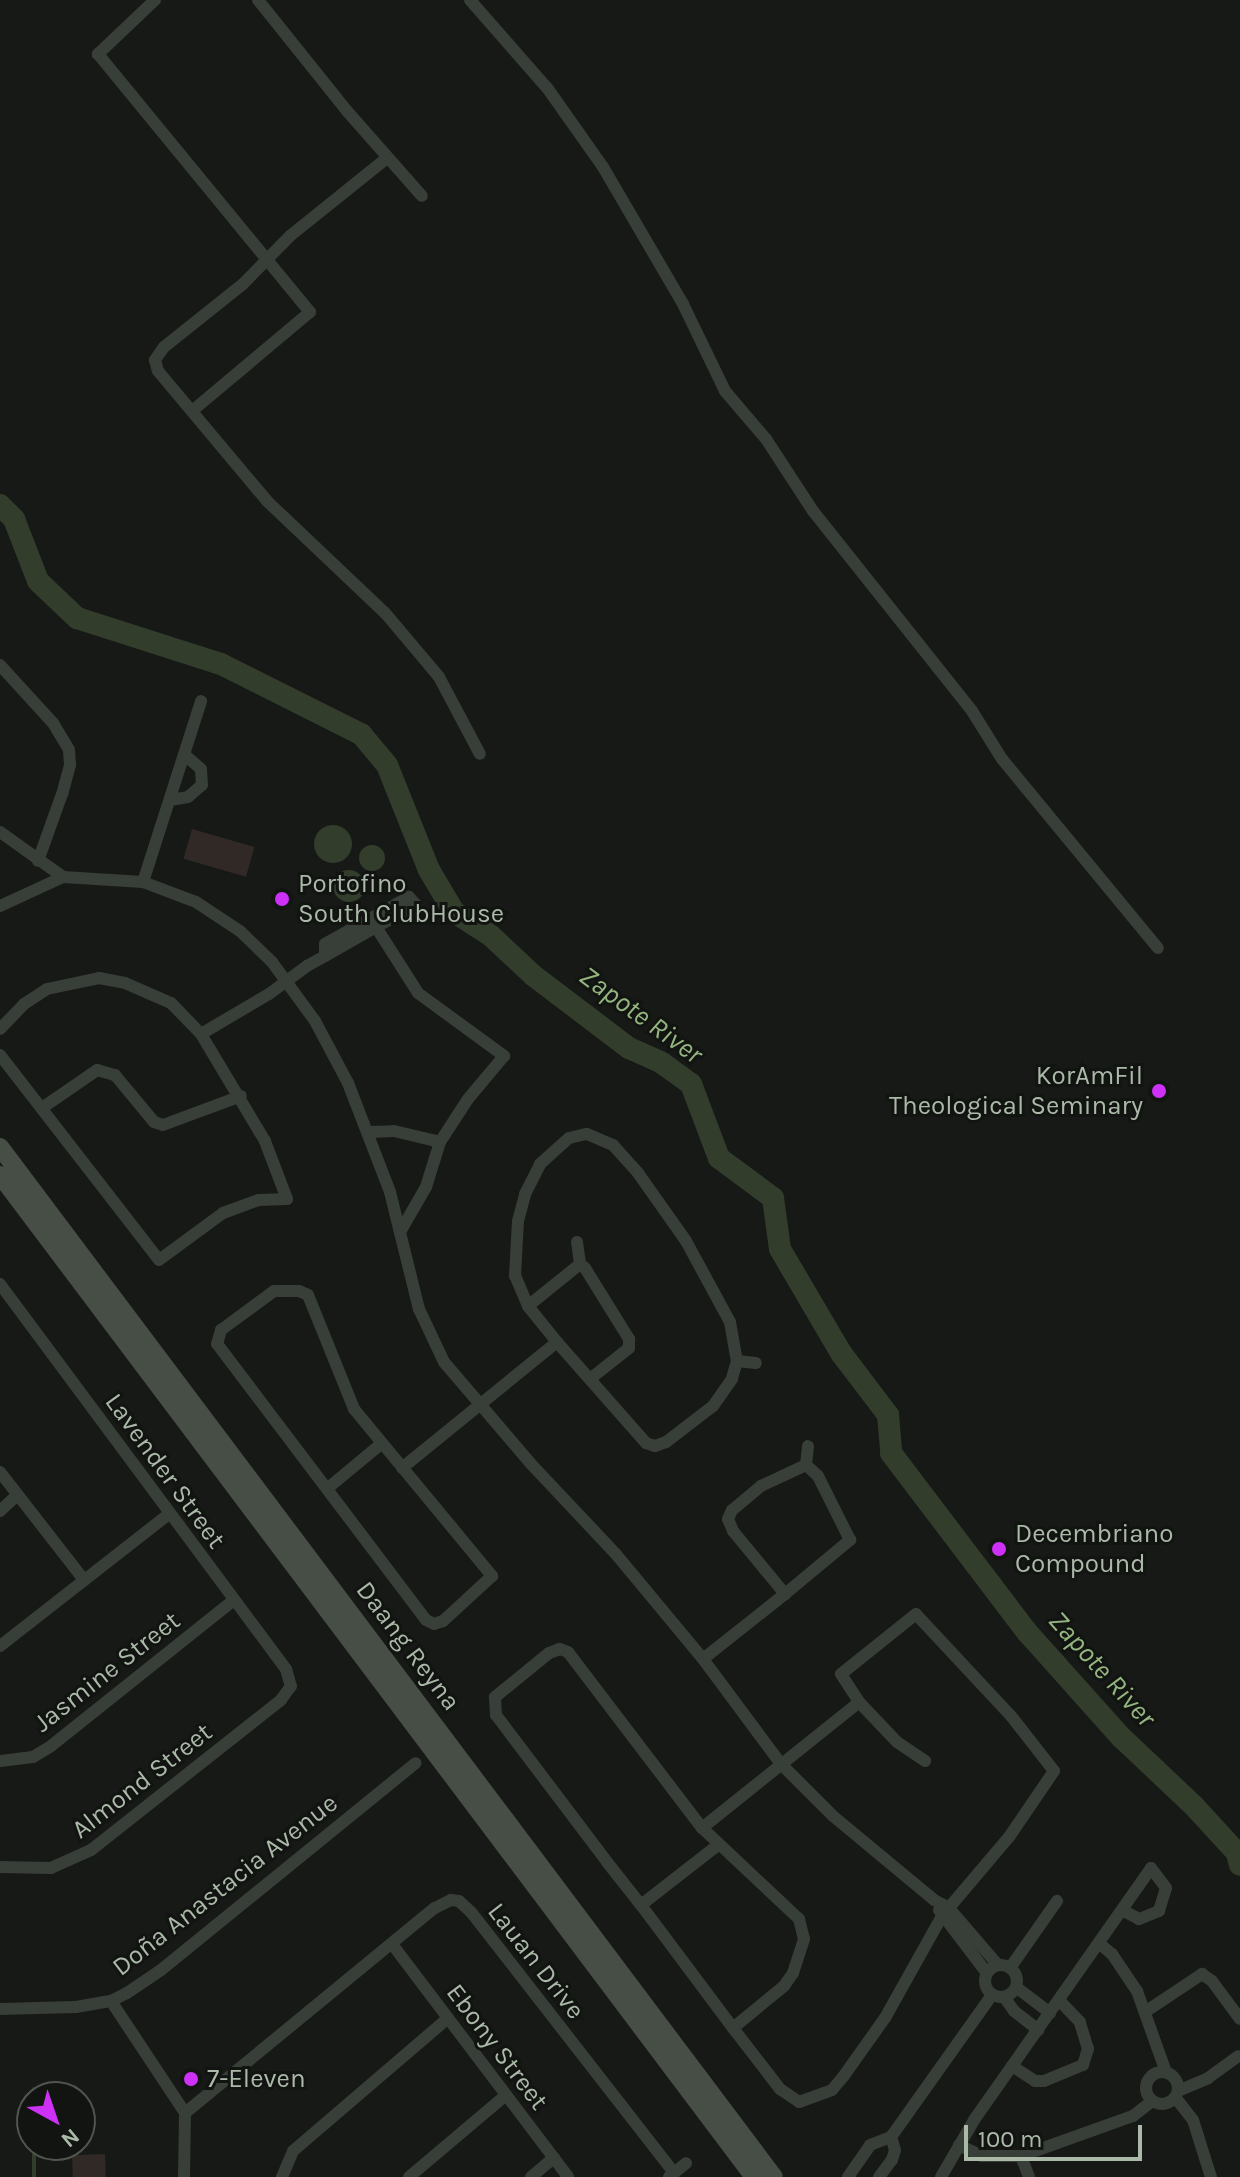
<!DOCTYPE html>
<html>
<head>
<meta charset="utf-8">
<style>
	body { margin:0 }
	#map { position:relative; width:1240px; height:2177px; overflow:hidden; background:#171917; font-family:Karla,sans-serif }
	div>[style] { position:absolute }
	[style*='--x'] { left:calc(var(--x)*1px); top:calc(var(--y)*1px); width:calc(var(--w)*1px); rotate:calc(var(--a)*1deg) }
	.green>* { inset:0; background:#312926; transform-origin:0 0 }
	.water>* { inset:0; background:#333d2c }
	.round { border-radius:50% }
	.stream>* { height:4px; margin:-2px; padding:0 2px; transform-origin:2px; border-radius:2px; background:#333d2c }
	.river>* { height:22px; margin:-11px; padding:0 11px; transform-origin:11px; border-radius:11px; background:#333d2c }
	.street>* { height:12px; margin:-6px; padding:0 6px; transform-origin:6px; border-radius:6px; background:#383e38 }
	.street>.ring { margin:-6px; padding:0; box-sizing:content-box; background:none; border:12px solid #383e38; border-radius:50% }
	.secondary>* { height:18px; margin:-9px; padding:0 9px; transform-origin:9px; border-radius:9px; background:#464e45 }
	.dots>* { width:22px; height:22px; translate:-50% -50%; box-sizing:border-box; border:4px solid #121412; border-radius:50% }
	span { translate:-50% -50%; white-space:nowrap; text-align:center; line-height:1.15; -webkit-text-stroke:6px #121412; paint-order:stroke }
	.poi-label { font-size:26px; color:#abb9a8 }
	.left { translate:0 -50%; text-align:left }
	.right { translate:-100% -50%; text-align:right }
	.street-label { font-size:26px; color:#abb9a8 }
	.water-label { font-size:28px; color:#94b57f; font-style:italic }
	.north { position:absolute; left:16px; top:2081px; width:80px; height:80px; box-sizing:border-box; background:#121412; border:2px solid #4f564e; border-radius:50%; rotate:140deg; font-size:22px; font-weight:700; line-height:32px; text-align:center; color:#abb9a8 }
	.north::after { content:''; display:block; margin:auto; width:28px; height:36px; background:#cd31f6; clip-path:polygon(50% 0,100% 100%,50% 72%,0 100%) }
	.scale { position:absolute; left:964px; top:2125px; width:178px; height:36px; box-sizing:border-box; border:4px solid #abb9a8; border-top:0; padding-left:10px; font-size:24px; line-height:28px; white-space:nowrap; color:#abb9a8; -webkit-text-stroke:6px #121412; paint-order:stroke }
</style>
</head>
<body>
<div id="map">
	<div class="green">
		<i style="left:192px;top:829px;width:65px;height:31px;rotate:16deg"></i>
		<i style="left:105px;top:2154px;width:23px;height:33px;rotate:88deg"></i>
	</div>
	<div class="water">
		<i class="round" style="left:314px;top:825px;width:38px;height:38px"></i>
		<i class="round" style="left:359px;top:845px;width:26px;height:26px"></i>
		<i class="round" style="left:333px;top:870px;width:32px;height:32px"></i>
	</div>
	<div class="stream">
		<i style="--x:34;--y:2097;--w:8;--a:-90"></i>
		<i style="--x:34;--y:2177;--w:32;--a:-90"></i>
	</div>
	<div class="river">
		<i style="--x:0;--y:505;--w:20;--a:45"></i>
		<i style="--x:14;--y:519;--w:66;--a:68.8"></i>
		<i style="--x:38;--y:581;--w:54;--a:43.5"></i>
		<i style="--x:77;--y:618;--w:151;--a:17.7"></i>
		<i style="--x:221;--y:664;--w:157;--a:26.6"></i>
		<i style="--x:361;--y:734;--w:40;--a:50"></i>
		<i style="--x:387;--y:765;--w:113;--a:68.2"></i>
		<i style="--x:429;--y:870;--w:49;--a:59.2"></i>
		<i style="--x:454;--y:912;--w:43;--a:32.6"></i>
		<i style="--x:490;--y:935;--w:60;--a:43"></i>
		<i style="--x:534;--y:976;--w:119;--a:37.2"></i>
		<i style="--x:629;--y:1048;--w:36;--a:24"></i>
		<i style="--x:662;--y:1063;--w:36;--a:36"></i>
		<i style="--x:691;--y:1084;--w:79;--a:69.3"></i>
		<i style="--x:719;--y:1158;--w:67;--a:36.5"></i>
		<i style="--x:773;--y:1198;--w:51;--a:82.2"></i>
		<i style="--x:780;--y:1249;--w:121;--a:59.6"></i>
		<i style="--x:841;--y:1353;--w:78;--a:52.8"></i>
		<i style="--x:888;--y:1415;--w:38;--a:85"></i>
		<i style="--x:891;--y:1453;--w:225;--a:52.8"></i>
		<i style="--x:1027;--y:1632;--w:141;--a:48.2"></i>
		<i style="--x:1121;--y:1737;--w:100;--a:43.4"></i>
		<i style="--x:1194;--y:1806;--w:64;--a:47.5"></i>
		<i style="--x:1237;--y:1853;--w:12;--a:76"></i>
	</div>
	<div class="street">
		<i style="--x:155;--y:0;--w:79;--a:136.5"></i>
		<i style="--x:98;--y:54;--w:334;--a:50.6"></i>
		<i style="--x:310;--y:312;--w:154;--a:140"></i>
		<i style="--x:258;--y:0;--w:142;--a:51.3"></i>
		<i style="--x:347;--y:111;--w:113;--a:48.6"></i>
		<i style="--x:470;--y:0;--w:118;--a:48.8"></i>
		<i style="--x:548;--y:89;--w:95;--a:54.8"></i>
		<i style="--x:603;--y:167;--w:159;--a:59.7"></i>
		<i style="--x:683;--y:304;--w:97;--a:64.2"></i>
		<i style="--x:725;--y:391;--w:63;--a:49.5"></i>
		<i style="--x:766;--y:439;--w:86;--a:56.9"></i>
		<i style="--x:813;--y:511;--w:256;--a:51.5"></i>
		<i style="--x:972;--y:711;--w:57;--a:58"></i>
		<i style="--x:1002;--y:759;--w:245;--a:50.5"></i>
		<i style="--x:387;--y:158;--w:124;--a:141.2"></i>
		<i style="--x:290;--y:236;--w:67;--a:134.4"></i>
		<i style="--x:243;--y:284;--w:101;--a:141.4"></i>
		<i style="--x:164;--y:347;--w:16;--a:125"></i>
		<i style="--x:155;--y:360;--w:11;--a:75"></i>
		<i style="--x:158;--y:371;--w:170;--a:50"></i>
		<i style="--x:267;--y:501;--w:164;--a:43.5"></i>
		<i style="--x:386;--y:614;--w:82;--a:49.9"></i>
		<i style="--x:439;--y:677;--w:87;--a:62"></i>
		<i style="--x:0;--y:665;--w:79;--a:47.6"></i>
		<i style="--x:53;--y:723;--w:31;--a:59"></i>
		<i style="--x:69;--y:750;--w:15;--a:86"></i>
		<i style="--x:70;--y:765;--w:30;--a:105"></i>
		<i style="--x:62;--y:794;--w:71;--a:109.7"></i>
		<i style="--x:170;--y:800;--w:18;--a:-9"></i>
		<i style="--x:188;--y:797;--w:18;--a:-41"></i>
		<i style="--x:202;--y:785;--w:16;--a:-94"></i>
		<i style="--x:201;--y:769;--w:21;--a:-139"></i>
		<i style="--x:0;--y:832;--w:77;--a:35.5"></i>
		<i style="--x:63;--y:877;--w:80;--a:3.6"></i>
		<i style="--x:143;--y:882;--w:57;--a:20.7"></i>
		<i style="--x:196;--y:902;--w:53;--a:33.4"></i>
		<i style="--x:240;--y:931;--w:45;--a:44.1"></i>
		<i style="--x:272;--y:962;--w:73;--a:53.9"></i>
		<i style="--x:315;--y:1021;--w:70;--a:62"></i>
		<i style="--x:348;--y:1083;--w:117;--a:68.9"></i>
		<i style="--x:390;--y:1192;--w:121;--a:76.1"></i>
		<i style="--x:419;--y:1309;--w:59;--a:64.7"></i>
		<i style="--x:444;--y:1362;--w:135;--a:49.5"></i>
		<i style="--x:532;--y:1465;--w:121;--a:46.7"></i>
		<i style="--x:615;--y:1553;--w:138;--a:50.3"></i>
		<i style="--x:703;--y:1659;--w:131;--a:53.4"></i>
		<i style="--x:781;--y:1764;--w:74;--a:45"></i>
		<i style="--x:833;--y:1816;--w:131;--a:39.7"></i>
		<i style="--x:934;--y:1900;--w:16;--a:27"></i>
		<i style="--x:948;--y:1907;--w:75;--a:49.3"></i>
		<i style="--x:143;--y:882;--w:190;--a:-72.2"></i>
		<i style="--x:0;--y:906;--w:69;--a:-24.7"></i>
		<i style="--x:376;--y:927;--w:78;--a:57.5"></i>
		<i style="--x:418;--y:993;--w:107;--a:36.2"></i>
		<i style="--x:504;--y:1056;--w:56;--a:129.9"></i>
		<i style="--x:468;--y:1099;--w:51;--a:123.1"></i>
		<i style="--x:440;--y:1142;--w:47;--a:107.3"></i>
		<i style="--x:426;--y:1187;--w:52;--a:120"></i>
		<i style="--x:0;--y:1029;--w:35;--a:-46"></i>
		<i style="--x:24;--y:1004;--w:27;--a:-33"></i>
		<i style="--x:47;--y:989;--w:53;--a:-11.9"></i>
		<i style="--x:99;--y:978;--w:26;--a:11"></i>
		<i style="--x:125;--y:983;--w:50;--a:23.5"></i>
		<i style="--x:171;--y:1003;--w:43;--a:45.9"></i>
		<i style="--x:0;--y:1055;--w:259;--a:52.2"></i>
		<i style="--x:159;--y:1260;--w:79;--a:-36.3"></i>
		<i style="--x:223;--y:1213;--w:38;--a:-20"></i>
		<i style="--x:259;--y:1200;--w:28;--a:-2"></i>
		<i style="--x:287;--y:1199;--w:62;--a:-110.8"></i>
		<i style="--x:265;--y:1141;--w:125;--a:-120.9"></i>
		<i style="--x:201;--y:1034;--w:79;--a:-30.5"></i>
		<i style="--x:269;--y:994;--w:47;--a:-36.4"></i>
		<i style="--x:307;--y:966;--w:21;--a:-29"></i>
		<i style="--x:325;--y:956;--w:59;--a:-29.6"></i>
		<i style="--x:376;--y:927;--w:46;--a:-28.8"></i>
		<i style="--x:416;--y:905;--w:11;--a:-131"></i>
		<i style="--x:409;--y:897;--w:96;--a:150.8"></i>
		<i style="--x:325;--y:944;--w:12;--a:90"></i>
		<i style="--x:42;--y:1108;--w:67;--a:-34.6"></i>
		<i style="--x:97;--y:1070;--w:19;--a:16"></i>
		<i style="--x:115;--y:1075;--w:61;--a:50.3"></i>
		<i style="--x:154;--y:1122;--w:9;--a:18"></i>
		<i style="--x:163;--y:1125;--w:83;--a:-20.4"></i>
		<i style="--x:369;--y:1132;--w:25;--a:-2"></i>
		<i style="--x:394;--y:1131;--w:47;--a:13.4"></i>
		<i style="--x:577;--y:1242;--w:22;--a:82"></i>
		<i style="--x:0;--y:1284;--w:480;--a:53.4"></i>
		<i style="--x:286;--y:1669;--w:18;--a:74"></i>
		<i style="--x:291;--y:1686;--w:17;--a:126"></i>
		<i style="--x:281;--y:1700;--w:242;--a:141.7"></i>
		<i style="--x:91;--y:1850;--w:44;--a:155.8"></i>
		<i style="--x:51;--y:1868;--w:51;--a:-178.9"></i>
		<i style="--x:274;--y:1291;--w:25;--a:0"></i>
		<i style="--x:299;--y:1291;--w:10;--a:24"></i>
		<i style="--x:308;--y:1295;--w:123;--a:68"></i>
		<i style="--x:354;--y:1409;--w:217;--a:50.4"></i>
		<i style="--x:492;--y:1576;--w:67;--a:137.4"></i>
		<i style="--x:443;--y:1621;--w:9;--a:162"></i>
		<i style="--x:434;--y:1624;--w:9;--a:-153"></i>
		<i style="--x:426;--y:1620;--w:346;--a:-127.1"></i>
		<i style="--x:217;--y:1344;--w:15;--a:-74"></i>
		<i style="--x:221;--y:1330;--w:66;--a:-36.3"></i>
		<i style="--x:528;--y:1306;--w:67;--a:-38.9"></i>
		<i style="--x:580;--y:1264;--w:6;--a:39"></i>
		<i style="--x:585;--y:1268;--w:84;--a:58.2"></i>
		<i style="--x:629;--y:1339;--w:9;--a:90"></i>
		<i style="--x:629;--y:1348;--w:50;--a:141.5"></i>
		<i style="--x:737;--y:1361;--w:19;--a:6"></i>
		<i style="--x:806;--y:1465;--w:19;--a:-84"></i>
		<i style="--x:402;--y:1468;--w:200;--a:-39.1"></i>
		<i style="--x:557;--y:1342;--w:46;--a:-128.9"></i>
		<i style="--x:528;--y:1306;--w:33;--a:-113"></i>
		<i style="--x:515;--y:1276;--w:55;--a:-86.9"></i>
		<i style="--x:518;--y:1221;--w:28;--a:-75"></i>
		<i style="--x:525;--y:1194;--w:34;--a:-63"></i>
		<i style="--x:540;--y:1164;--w:39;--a:-42"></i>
		<i style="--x:569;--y:1138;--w:18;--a:-13"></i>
		<i style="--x:587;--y:1134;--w:28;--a:23"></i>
		<i style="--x:613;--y:1145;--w:38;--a:48"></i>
		<i style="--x:638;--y:1173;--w:83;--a:54.8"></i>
		<i style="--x:686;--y:1241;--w:92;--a:61.5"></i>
		<i style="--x:730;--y:1322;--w:40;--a:80"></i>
		<i style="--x:737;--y:1361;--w:19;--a:106"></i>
		<i style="--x:732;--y:1379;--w:33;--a:125"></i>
		<i style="--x:713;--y:1406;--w:59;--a:142.5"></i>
		<i style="--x:666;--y:1442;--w:12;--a:160"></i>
		<i style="--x:655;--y:1446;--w:9;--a:-162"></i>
		<i style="--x:646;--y:1443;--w:135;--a:-131.4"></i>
		<i style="--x:0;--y:1472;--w:137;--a:52.1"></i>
		<i style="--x:328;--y:1488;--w:69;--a:-39.7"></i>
		<i style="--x:0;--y:1511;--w:23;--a:-43"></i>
		<i style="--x:0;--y:1646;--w:214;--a:-38"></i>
		<i style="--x:703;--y:1659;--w:105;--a:-38.4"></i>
		<i style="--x:785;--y:1594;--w:85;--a:-39.7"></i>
		<i style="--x:850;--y:1540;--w:72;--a:-116.6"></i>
		<i style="--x:818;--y:1476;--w:16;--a:-137"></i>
		<i style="--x:806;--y:1465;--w:50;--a:155"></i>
		<i style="--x:761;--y:1486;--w:38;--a:140"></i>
		<i style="--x:732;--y:1510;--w:10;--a:114"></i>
		<i style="--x:728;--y:1519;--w:13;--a:67"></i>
		<i style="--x:733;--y:1531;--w:82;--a:50.5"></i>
		<i style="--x:0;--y:1761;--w:33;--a:-7"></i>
		<i style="--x:33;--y:1757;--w:21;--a:-31"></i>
		<i style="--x:51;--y:1746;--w:234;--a:-38.6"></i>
		<i style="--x:702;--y:1828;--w:201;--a:-38.7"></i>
		<i style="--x:641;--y:1905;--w:98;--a:-37.9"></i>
		<i style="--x:939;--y:1910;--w:78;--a:52.8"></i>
		<i style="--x:392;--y:1944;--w:292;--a:52.9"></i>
		<i style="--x:1100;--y:1944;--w:16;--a:40"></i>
		<i style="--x:1112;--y:1954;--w:45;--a:56"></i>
		<i style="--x:1137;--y:1991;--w:86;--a:70.3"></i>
		<i class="ring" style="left:985px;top:1965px;width:20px;height:20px"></i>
		<i style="--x:1010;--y:1968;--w:82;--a:-55"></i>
		<i style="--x:1016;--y:1987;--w:43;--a:37.4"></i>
		<i style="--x:1004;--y:1997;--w:17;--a:54"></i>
		<i style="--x:1014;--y:2011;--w:31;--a:38"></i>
		<i style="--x:111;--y:2001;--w:134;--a:56.5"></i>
		<i style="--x:185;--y:2113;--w:64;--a:90.9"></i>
		<i style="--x:0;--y:2009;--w:76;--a:-1.5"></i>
		<i style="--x:76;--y:2007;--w:36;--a:-10"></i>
		<i style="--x:111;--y:2001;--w:18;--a:-27"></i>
		<i style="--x:127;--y:1993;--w:41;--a:-34.1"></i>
		<i style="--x:161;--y:1970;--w:328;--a:-39.1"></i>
		<i style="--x:1145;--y:2012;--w:69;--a:-33.7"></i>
		<i style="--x:1202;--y:1974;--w:12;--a:35"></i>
		<i style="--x:1212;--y:1981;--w:47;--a:53.6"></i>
		<i style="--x:733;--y:2028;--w:66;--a:-39.5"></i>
		<i style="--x:784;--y:1986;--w:16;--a:-55"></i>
		<i style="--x:793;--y:1973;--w:36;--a:-72"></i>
		<i style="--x:804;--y:1939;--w:21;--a:-104"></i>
		<i style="--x:799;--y:1919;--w:133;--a:-136.8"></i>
		<i style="--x:702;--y:1828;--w:221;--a:-127.3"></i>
		<i style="--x:568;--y:1652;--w:9;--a:-159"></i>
		<i style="--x:560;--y:1649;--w:12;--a:160"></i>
		<i style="--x:549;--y:1653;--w:70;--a:140.8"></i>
		<i style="--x:495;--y:1697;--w:18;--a:87"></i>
		<i style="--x:496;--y:1715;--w:184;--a:52.9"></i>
		<i style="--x:607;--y:1862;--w:55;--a:51.7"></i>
		<i style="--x:641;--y:1905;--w:154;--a:53.2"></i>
		<i style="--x:733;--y:2028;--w:77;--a:52.4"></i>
		<i style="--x:780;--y:2089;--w:23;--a:34"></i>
		<i style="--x:799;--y:2102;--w:35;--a:-20"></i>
		<i style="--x:832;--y:2090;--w:17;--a:-50"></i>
		<i style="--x:843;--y:2077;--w:72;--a:-54.6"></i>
		<i style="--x:885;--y:2018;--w:117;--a:-60.8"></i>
		<i style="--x:942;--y:1916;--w:104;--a:-49.7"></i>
		<i style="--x:1009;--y:1837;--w:80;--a:-55.7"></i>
		<i style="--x:1054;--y:1771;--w:70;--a:-128"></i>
		<i style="--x:1011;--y:1716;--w:139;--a:-133"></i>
		<i style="--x:916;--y:1614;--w:96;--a:141.3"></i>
		<i style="--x:841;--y:1674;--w:33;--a:57"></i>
		<i style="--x:859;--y:1702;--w:55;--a:46.5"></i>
		<i style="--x:897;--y:1742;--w:34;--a:34"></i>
		<i style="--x:1012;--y:2066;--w:27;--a:33"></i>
		<i style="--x:1035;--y:2081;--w:9;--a:0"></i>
		<i style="--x:1044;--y:2081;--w:42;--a:-22.3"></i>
		<i style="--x:1083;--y:2065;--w:17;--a:-73"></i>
		<i style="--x:1088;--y:2049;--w:28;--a:-107"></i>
		<i style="--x:1080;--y:2022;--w:30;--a:-134"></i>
		<i class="ring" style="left:1146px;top:2072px;width:20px;height:20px"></i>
		<i style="--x:1178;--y:2091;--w:33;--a:-23"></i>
		<i style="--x:1208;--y:2078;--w:37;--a:-36"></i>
		<i style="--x:1175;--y:2097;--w:29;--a:52"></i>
		<i style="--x:1193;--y:2120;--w:60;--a:72.5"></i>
		<i style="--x:185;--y:2113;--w:323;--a:-39.4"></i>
		<i style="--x:435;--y:1908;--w:18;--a:-27"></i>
		<i style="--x:451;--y:1900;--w:8;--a:7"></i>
		<i style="--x:459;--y:1901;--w:16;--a:43"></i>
		<i style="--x:471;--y:1912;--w:331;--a:52.1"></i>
		<i style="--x:959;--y:2145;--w:25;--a:26"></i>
		<i style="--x:982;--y:2156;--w:39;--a:0"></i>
		<i style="--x:1021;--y:2156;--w:119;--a:-19.7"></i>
		<i style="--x:1133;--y:2116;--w:24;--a:-38"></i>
		<i style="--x:1021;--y:2156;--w:22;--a:69"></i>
		<i style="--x:282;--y:2177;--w:28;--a:-67"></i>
		<i style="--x:293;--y:2151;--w:204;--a:-40.6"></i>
		<i style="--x:409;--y:2177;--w:127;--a:-40.2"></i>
		<i style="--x:531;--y:2177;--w:30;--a:-40"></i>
		<i style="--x:669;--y:2177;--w:22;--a:-39"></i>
		<i style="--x:848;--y:2177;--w:39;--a:-55"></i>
		<i style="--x:870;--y:2145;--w:22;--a:-21"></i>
		<i style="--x:891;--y:2137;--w:174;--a:-54.6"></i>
		<i style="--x:879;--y:2177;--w:21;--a:-53"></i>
		<i style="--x:892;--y:2160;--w:10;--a:-73"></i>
		<i style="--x:895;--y:2150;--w:14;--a:-107"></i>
		<i style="--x:941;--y:2177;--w:66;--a:-59.9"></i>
		<i style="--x:974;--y:2120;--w:308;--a:-54.9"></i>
		<i style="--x:1151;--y:1868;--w:25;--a:53"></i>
		<i style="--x:1166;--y:1888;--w:24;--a:107"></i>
		<i style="--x:1159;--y:1911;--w:22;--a:158"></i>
		<i style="--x:1139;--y:1919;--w:19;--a:-152"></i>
	</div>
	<div class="secondary">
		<i style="--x:0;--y:1147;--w:1288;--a:53.08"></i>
		<i style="--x:0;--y:1175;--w:1254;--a:53.04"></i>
	</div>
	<div class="dots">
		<i style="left:282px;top:899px;background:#cd31f6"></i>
		<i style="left:1159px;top:1091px;background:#cd31f6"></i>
		<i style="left:999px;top:1549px;background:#cd31f6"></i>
		<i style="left:191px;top:2079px;background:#cd31f6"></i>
	</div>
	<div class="poi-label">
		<span class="left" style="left:298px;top:899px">Portofino<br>South ClubHouse</span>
		<span class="right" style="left:1143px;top:1091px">KorAmFil<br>Theological Seminary</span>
		<span class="left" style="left:1015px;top:1549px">Decembriano<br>Compound</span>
		<span class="left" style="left:207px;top:2079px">7-Eleven</span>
	</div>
	<div class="street-label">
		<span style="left:165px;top:1471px;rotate:54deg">Lavender Street</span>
		<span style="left:408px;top:1646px;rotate:53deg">Daang Reyna</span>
		<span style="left:107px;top:1672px;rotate:-38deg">Jasmine Street</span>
		<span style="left:142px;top:1781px;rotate:-38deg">Almond Street</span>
		<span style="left:225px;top:1885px;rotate:-38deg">Doña Anastacia Avenue</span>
		<span style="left:536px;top:1961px;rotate:52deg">Lauan Drive</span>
		<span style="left:497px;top:2047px;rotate:53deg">Ebony Street</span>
	</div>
	<div class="water-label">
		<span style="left:641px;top:1015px;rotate:36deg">Zapote River</span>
		<span style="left:1102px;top:1669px;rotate:48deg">Zapote River</span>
	</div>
	<div class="north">N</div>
	<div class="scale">100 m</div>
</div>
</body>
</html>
